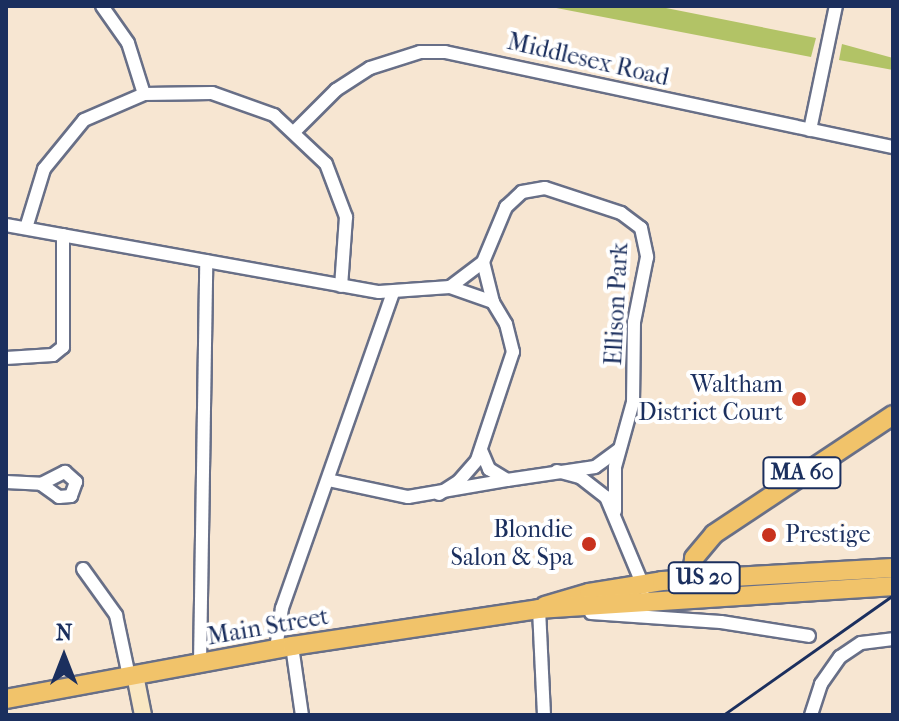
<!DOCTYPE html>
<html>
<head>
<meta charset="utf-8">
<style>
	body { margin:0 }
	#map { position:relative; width:899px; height:721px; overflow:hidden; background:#f7e6d2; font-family:"IM FELL French Canon",serif }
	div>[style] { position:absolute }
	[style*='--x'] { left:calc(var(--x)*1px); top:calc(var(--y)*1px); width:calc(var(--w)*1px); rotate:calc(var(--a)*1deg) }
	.green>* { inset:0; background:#b2c366 }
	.roads { filter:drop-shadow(2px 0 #686f87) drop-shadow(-2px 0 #686f87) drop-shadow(0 2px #686f87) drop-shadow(0 -2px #686f87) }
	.minor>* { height:12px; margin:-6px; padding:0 6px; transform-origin:6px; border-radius:6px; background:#fff }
	.secondary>* { height:16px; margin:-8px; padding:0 8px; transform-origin:8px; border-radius:8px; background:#f9e7c3 }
	.primary>* { height:18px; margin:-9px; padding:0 9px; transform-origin:9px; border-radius:9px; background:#f1c36a }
	.rail>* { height:3px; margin:-1.5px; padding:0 1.5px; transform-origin:1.5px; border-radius:1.5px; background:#1b2f5e }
	.dots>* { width:22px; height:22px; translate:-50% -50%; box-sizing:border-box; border:4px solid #fff; border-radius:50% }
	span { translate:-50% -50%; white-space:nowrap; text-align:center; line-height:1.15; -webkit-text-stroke:8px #fff; paint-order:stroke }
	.shield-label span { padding:2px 6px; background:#fff; border:2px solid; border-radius:6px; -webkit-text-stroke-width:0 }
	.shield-label { font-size:22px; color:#1b2f5e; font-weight:700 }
	.street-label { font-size:24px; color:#1b2f5e }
	.poi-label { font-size:24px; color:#1b2f5e }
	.right { translate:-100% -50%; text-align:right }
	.left { translate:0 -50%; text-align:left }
	.frame { position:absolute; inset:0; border:8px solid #1b2f5e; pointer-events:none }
	.north { position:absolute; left:24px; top:617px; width:80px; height:80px; -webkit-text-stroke:6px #fff; paint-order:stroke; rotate:0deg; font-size:22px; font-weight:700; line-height:32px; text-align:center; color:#1b2f5e }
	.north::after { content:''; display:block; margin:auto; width:28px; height:36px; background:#1b2f5e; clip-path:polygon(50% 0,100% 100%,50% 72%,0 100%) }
</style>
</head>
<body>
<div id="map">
	<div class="green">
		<i style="clip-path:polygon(546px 6px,656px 6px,816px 38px,811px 57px)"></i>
		<i style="clip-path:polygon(842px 44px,893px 58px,893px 70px,839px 60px)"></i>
	</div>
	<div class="roads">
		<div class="minor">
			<i style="--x:102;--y:6;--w:45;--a:54.9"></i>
			<i style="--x:128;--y:43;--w:53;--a:72.6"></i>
			<i style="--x:296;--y:130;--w:57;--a:-45"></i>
			<i style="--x:336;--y:90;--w:40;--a:-32.9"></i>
			<i style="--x:370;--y:68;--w:52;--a:-17.7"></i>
			<i style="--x:420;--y:52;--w:25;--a:0"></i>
			<i style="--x:445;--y:52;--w:458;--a:12"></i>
			<i style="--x:810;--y:130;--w:127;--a:-78.2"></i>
			<i style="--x:6;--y:225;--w:379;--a:10.2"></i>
			<i style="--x:379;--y:292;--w:71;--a:-4"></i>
			<i style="--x:450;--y:287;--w:41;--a:-37.1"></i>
			<i style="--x:26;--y:228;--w:62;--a:-73"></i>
			<i style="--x:44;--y:169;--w:63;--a:-50.8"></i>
			<i style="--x:84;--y:120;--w:65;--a:-23.4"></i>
			<i style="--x:144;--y:94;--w:68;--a:-0.8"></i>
			<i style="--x:212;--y:93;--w:66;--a:19.5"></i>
			<i style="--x:274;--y:115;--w:71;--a:43.3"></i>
			<i style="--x:326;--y:164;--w:57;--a:69.3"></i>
			<i style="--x:346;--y:217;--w:69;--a:94.1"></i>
			<i style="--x:493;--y:302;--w:41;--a:-104"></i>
			<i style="--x:483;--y:262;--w:60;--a:-67.3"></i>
			<i style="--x:506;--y:207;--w:22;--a:-43"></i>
			<i style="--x:522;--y:192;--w:23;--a:-10"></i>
			<i style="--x:545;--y:188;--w:80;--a:18.2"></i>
			<i style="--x:621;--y:213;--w:25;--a:37"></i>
			<i style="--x:641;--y:228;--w:30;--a:78"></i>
			<i style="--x:647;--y:257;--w:66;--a:101.3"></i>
			<i style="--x:634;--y:322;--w:80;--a:90.7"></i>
			<i style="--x:633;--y:402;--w:67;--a:105.5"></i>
			<i style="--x:615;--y:467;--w:44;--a:90"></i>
			<i style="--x:6;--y:358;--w:47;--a:-3.7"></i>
			<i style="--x:53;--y:355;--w:13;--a:-39"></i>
			<i style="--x:63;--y:347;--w:112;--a:-90"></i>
			<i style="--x:481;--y:450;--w:21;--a:67"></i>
			<i style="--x:489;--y:469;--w:21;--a:31"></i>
			<i style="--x:507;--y:480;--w:89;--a:-8.4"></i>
			<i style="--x:595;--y:467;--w:29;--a:-36"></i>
			<i style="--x:557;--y:471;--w:24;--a:15"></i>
			<i style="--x:580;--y:477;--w:33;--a:38"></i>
			<i style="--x:606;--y:497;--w:99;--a:67.3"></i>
			<i style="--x:65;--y:472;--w:15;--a:42"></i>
			<i style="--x:76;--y:482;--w:15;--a:110"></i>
			<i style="--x:71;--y:496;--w:12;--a:175"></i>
			<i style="--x:59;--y:497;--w:22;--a:-144"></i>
			<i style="--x:41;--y:484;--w:27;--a:-27"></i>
			<i style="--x:328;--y:480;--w:82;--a:12"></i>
			<i style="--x:408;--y:497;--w:100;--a:-9.7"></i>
			<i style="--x:6;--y:482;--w:35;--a:3"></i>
			<i style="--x:439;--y:494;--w:24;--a:-33"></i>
			<i style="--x:459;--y:481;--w:28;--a:-49"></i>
			<i style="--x:477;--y:460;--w:114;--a:-71.6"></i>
			<i style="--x:513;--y:352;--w:29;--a:-104"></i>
			<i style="--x:506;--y:324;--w:26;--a:-121"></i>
			<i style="--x:493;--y:302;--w:46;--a:-160.8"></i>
			<i style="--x:83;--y:569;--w:57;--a:54.3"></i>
			<i style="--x:116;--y:615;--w:62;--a:78"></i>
			<i style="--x:539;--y:609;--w:106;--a:87.3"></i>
			<i style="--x:591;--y:613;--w:130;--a:4"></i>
			<i style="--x:721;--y:622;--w:89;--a:9"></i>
			<i style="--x:292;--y:646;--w:70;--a:81.8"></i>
			<i style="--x:276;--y:649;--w:41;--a:-81.7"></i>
			<i style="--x:282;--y:608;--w:335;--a:-70.6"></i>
			<i style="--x:200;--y:663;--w:402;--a:-89.1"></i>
			<i style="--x:811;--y:715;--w:33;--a:-72"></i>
			<i style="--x:821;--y:684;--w:33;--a:-55"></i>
			<i style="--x:840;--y:657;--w:25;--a:-34"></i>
			<i style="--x:861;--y:643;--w:32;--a:-7"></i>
		</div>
		<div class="secondary">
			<i style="--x:135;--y:675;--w:41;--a:78.7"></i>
		</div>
		<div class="primary">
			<i style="--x:690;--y:588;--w:30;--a:-82"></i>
			<i style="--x:694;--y:558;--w:31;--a:-50"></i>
			<i style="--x:714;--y:534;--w:215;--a:-33.6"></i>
			<i style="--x:545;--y:606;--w:46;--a:-16.5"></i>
			<i style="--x:589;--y:593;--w:74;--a:-9.3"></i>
			<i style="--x:662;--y:581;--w:231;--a:-3.2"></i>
			<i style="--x:6;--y:699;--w:291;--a:-10.5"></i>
			<i style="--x:292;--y:646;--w:250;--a:-8.5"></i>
			<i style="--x:539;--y:609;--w:355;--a:-3.7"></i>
		</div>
	</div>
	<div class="rail">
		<i style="--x:723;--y:715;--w:208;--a:-35.2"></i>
	</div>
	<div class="dots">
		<i style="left:799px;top:399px;background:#c8321e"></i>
		<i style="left:769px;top:535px;background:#c8321e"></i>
		<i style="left:589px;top:544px;background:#c8321e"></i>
	</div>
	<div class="shield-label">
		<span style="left:802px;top:473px">MA 60</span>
		<span style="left:704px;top:578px">US 20</span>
	</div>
	<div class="street-label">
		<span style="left:588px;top:60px;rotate:13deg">Middlesex Road</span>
		<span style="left:617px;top:304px;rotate:-87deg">Ellison Park</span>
		<span style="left:268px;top:627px;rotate:-10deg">Main Street</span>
	</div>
	<div class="poi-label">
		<span class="right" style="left:783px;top:399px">Waltham<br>District Court</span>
		<span class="right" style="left:573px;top:544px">Blondie<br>Salon &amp; Spa</span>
		<span class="left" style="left:785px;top:535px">Prestige</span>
	</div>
	<div class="frame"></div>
	<div class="north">N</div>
</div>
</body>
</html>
